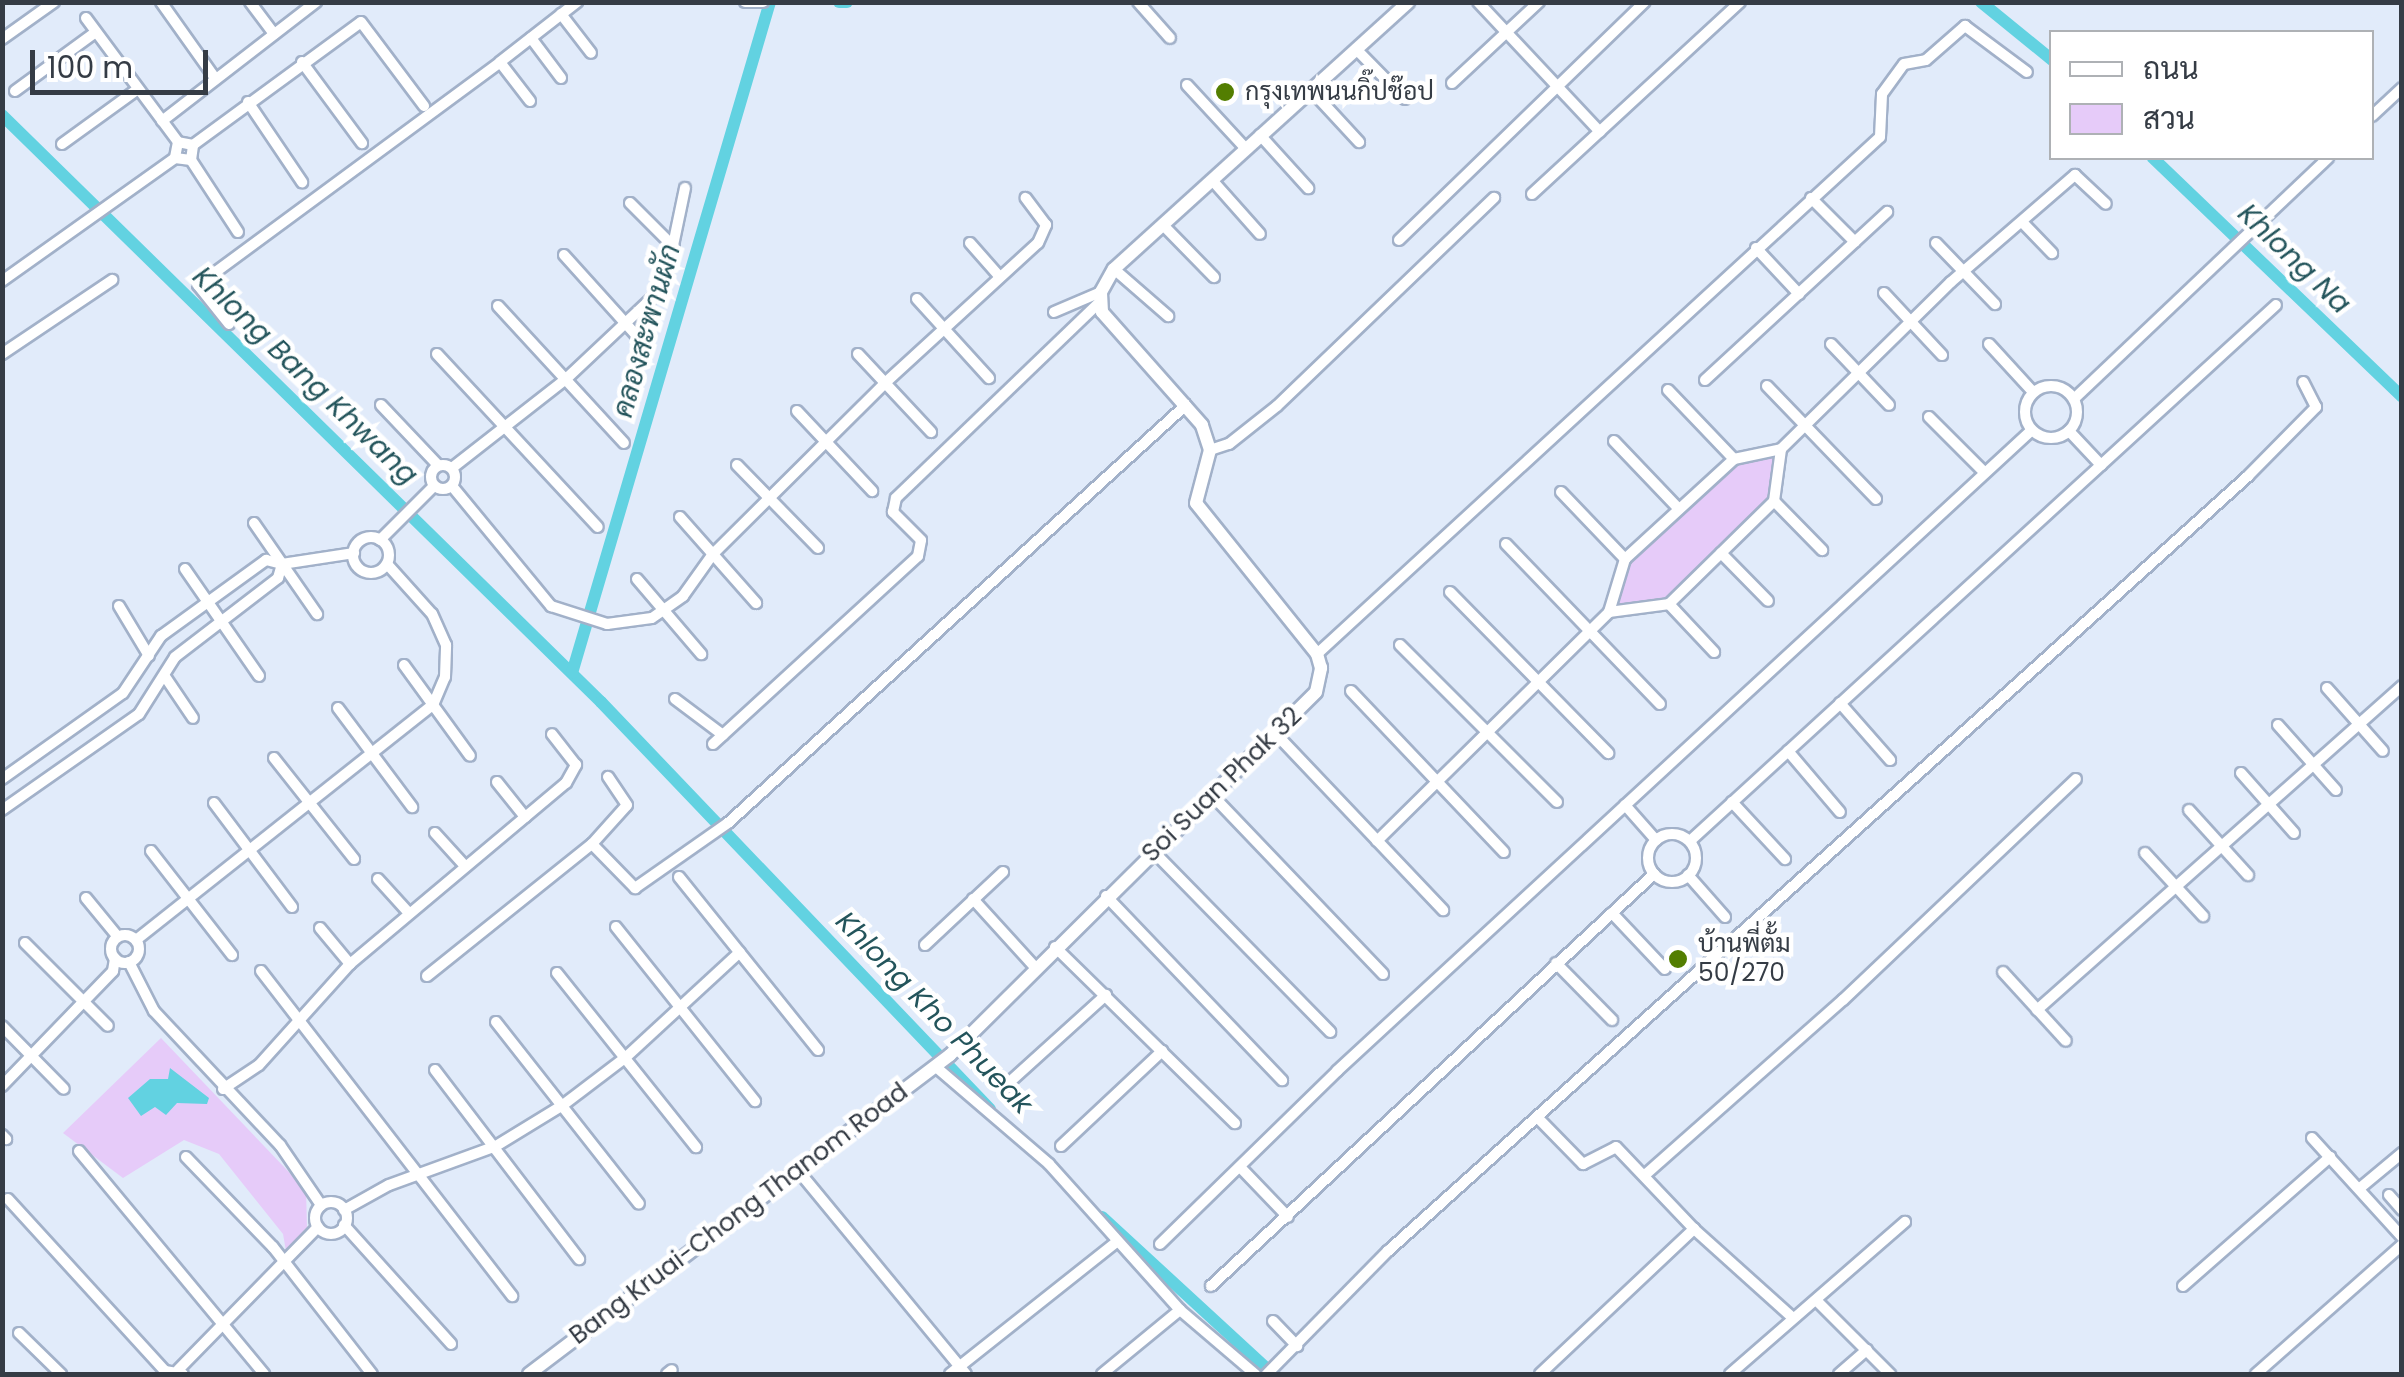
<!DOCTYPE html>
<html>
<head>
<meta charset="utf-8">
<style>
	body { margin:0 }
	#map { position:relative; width:2404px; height:1377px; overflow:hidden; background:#e1ebfa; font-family:Poppins,Sarabun,sans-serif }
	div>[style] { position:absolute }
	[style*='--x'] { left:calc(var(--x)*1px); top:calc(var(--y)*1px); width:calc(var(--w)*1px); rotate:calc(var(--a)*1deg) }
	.green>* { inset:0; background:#e6cbf9 }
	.water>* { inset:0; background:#62d2e1 }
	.canal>* { height:12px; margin:-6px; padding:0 6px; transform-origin:6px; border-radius:6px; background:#62d2e1 }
	.roads { filter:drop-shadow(2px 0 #a2b1c9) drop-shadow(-2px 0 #a2b1c9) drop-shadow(0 2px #a2b1c9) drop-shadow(0 -2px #a2b1c9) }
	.minor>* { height:10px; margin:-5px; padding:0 5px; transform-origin:5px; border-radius:5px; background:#fff }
	.minor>.ring { margin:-5px; padding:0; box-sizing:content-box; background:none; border:10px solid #fff; border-radius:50% }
	.tertiary>* { height:12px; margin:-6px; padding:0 6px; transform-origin:6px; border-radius:6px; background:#fff }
	.dots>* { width:28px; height:28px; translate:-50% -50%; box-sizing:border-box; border:5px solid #fff; border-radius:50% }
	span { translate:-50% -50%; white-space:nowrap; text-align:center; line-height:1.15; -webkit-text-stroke:9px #fff; paint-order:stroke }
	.poi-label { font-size:25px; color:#353c45 }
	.left { translate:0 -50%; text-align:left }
	.street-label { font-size:25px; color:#353c45 }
	.water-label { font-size:28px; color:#23545b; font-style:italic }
	.frame { position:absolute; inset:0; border:5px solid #353c45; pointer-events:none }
	.legend { position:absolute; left:2049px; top:30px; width:325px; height:130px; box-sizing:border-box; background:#fff; border:2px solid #aeb1b5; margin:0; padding:12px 18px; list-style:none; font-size:30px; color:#353c45 }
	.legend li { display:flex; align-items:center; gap:20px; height:50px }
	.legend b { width:50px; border:2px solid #aeb1b5 }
	.scale { position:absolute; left:30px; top:50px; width:178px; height:45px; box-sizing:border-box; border:5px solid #353c45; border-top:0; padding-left:12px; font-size:30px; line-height:35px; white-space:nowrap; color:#353c45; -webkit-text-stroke:8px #fff; paint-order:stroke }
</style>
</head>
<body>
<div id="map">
	<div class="green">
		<i style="clip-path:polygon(1781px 449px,1774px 501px,1669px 604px,1609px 612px,1625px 559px,1734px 459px)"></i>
		<i style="clip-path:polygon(161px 1038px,306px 1190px,307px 1227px,286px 1251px,283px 1234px,219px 1154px,184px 1140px,123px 1178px,63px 1133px)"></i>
	</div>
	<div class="water">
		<i style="clip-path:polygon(170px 1068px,209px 1098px,207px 1104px,177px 1103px,166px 1115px,155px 1107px,141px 1116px,128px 1098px,150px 1079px,168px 1079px)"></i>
	</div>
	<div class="canal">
		<i style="--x:839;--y:2;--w:8;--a:0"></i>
		<i style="--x:1981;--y:2;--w:92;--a:39.2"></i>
		<i style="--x:2;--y:115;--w:839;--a:44.42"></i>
		<i style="--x:601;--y:702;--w:563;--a:46.3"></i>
		<i style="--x:2153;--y:158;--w:345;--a:43.8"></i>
		<i style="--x:572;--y:673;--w:700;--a:-73.56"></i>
		<i style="--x:1102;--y:1217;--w:232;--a:42.6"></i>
	</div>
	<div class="roads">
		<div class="minor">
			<i style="--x:161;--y:2;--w:93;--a:54.6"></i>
			<i style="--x:250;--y:2;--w:40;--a:53"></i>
			<i style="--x:745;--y:2;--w:18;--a:0"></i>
			<i style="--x:1138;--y:2;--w:48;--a:48.4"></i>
			<i style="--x:1478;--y:2;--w:178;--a:46.8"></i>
			<i style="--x:561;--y:14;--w:49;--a:52.4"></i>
			<i style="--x:86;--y:18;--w:154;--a:53.4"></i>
			<i style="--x:178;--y:142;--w:16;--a:101"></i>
			<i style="--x:175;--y:158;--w:16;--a:7"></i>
			<i style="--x:191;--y:160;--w:15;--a:-82"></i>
			<i style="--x:193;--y:145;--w:15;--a:-169"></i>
			<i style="--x:531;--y:38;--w:50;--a:53.1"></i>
			<i style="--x:2;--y:39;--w:64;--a:-35.4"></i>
			<i style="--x:1356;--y:49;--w:70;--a:45.6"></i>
			<i style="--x:302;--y:62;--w:101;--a:53.5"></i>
			<i style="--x:1452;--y:83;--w:119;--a:-43"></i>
			<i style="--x:1187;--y:85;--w:87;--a:47.3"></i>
			<i style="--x:1311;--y:90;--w:71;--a:47.3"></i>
			<i style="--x:15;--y:91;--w:100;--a:-36.1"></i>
			<i style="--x:530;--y:101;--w:49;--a:-127.6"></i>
			<i style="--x:500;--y:62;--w:98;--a:-37.9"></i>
			<i style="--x:248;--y:102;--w:97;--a:56"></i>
			<i style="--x:2372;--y:116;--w:41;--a:-43"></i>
			<i style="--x:162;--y:121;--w:195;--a:-37.7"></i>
			<i style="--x:1260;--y:135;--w:72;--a:47.8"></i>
			<i style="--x:62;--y:144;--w:94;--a:-35.9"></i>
			<i style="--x:193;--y:145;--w:208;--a:-36.2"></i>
			<i style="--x:361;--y:22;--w:105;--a:53.1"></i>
			<i style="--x:191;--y:160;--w:86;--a:56.9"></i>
			<i style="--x:1212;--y:180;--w:72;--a:48.4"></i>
			<i style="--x:1532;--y:194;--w:283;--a:-42.7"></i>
			<i style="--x:1811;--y:198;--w:62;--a:45"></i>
			<i style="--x:630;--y:203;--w:62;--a:45"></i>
			<i style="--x:2023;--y:223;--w:42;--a:46"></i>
			<i style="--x:1163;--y:225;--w:73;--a:45.6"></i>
			<i style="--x:1399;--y:240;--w:342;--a:-44.1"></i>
			<i style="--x:970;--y:243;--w:44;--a:48.7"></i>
			<i style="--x:1936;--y:243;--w:85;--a:46"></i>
			<i style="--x:1756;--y:248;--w:63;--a:46.9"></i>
			<i style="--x:564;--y:255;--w:121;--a:48"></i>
			<i style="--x:1114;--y:269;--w:72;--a:41"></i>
			<i style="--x:2;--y:281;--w:212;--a:-35.4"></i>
			<i style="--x:1884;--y:293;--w:85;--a:46.9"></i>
			<i style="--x:917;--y:299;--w:107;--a:47.7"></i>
			<i style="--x:498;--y:306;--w:186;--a:47.4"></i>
			<i style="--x:1054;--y:312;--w:51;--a:-23.1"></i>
			<i style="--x:229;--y:324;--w:50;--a:-128.5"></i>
			<i style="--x:198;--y:285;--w:375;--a:-36.4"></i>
			<i style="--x:1831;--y:344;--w:84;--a:46.4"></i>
			<i style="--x:1989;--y:344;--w:65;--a:47.5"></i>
			<i style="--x:2;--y:354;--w:133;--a:-33.9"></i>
			<i style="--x:437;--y:354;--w:236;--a:47.1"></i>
			<i style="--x:858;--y:354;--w:107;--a:46.9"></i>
			<i style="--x:1705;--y:380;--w:248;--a:-42.7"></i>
			<i class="ring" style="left:2025px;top:386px;width:42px;height:42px"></i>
			<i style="--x:1767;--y:386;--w:157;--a:46"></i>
			<i style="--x:1668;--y:390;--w:95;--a:46.3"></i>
			<i style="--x:2075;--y:398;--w:349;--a:-43.5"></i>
			<i style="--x:381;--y:405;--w:83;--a:46.5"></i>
			<i style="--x:797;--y:411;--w:110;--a:46.8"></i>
			<i style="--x:1929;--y:417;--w:78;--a:45"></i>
			<i style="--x:2069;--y:431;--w:47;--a:46.7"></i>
			<i style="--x:1614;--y:441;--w:94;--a:46.3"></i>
			<i style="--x:1210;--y:450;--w:20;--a:-18"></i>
			<i style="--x:1229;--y:444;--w:61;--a:-38.4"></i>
			<i style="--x:1277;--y:406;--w:301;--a:-43.8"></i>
			<i class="ring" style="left:431px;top:465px;width:14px;height:14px"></i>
			<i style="--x:737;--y:465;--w:116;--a:45.7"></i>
			<i style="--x:452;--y:468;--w:146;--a:-38"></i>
			<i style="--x:567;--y:378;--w:121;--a:-43.3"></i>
			<i style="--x:655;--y:295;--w:19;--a:-55"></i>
			<i style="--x:666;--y:279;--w:93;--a:-78.2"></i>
			<i style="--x:452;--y:486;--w:156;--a:50.5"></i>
			<i style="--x:551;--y:606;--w:59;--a:17.8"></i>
			<i style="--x:607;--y:624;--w:45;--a:-7.6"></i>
			<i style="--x:652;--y:618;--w:38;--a:-35"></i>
			<i style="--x:683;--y:596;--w:52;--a:-54.5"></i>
			<i style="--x:713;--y:554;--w:243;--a:-44.8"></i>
			<i style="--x:885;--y:383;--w:207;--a:-42.5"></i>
			<i style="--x:1038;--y:243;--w:20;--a:-66"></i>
			<i style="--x:1046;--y:225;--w:34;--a:-127"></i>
			<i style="--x:1561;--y:492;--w:93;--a:46.3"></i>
			<i style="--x:1774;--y:501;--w:69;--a:45.6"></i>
			<i style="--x:680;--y:517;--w:115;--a:48.5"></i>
			<i style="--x:254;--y:523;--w:111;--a:55.3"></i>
			<i class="ring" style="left:353px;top:537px;width:26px;height:26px"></i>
			<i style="--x:380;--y:540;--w:76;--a:-45"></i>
			<i style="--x:1506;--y:544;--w:222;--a:46.1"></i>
			<i style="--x:1721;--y:553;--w:67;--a:45.6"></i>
			<i style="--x:185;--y:569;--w:130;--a:55.3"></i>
			<i style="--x:637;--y:579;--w:99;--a:49.5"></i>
			<i style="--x:1450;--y:592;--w:226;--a:45.5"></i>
			<i style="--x:1669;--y:604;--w:66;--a:46.8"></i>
			<i style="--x:119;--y:606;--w:58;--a:59"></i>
			<i style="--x:1609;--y:612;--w:61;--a:-7.6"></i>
			<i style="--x:1669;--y:604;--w:147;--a:-44.4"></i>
			<i style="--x:1774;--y:501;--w:52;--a:-82.3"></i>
			<i style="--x:1400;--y:645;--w:222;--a:45"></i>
			<i style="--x:1317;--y:654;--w:764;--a:-42.56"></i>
			<i style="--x:1880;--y:137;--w:43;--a:-87.3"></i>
			<i style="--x:1882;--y:94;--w:37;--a:-54"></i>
			<i style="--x:1904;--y:64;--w:22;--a:-10"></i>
			<i style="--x:1926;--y:60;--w:52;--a:-41.1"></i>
			<i style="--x:1965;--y:26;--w:77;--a:36.6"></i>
			<i style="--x:404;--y:665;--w:112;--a:54"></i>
			<i style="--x:166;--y:678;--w:48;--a:56"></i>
			<i style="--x:2327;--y:688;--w:84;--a:48.4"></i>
			<i style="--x:1351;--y:691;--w:222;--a:46.5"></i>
			<i style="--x:675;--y:699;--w:60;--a:36.9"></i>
			<i style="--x:1840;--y:703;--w:76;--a:48.7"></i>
			<i style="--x:338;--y:708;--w:124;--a:53.2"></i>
			<i style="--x:2278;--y:725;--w:87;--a:48.3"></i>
			<i style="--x:1276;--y:734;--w:243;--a:46.5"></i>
			<i style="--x:713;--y:744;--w:278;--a:-42.5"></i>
			<i style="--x:918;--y:556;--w:16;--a:-79"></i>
			<i style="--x:921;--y:540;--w:40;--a:-135"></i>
			<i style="--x:893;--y:512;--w:14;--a:-78"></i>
			<i style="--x:896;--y:498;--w:283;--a:-43.9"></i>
			<i style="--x:1788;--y:751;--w:80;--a:49.6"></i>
			<i style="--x:274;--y:758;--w:129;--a:51.6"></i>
			<i style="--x:2241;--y:773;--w:80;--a:48.5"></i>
			<i style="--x:2;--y:779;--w:148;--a:-35.4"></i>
			<i style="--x:123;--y:693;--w:69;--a:-56.3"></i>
			<i style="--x:161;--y:636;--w:130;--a:-35.9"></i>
			<i style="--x:266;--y:560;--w:16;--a:14"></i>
			<i style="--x:282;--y:564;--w:73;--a:-8.7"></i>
			<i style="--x:497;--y:782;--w:45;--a:51.3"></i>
			<i style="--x:1211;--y:794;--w:249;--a:46.3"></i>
			<i style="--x:1732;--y:802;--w:78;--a:47.1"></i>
			<i style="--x:214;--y:803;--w:130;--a:53.1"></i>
			<i style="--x:1625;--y:805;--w:47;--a:48.5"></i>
			<i style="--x:2;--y:810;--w:167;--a:-35"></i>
			<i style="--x:139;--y:714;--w:67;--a:-57.7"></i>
			<i style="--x:175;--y:657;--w:130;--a:-37.5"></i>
			<i style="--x:278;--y:578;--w:15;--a:-74"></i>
			<i style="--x:2189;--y:810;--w:88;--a:47.8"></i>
			<i style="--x:435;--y:833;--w:45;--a:47.7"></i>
			<i class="ring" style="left:1648px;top:834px;width:38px;height:38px"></i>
			<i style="--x:1377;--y:841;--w:326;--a:-44.6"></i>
			<i style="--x:1609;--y:612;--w:55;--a:-73.2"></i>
			<i style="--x:1625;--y:559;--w:148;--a:-42.5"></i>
			<i style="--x:1734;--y:459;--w:48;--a:-12"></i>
			<i style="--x:1781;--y:449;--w:238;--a:-44.5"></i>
			<i style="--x:1951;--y:282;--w:164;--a:-40.8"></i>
			<i style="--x:2075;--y:175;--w:42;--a:43.1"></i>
			<i style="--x:1690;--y:841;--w:794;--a:-42.45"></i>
			<i style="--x:592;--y:844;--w:52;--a:-48.1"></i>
			<i style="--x:627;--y:805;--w:34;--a:-124"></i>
			<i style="--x:151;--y:851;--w:132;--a:52.1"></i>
			<i style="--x:1154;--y:852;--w:252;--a:45.6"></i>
			<i style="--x:2145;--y:853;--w:86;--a:47.4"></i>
			<i style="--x:1688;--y:875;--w:56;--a:48.6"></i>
			<i style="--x:679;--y:877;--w:222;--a:51.2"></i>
			<i style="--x:378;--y:879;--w:45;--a:47.7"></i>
			<i style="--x:1106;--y:896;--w:255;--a:46.3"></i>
			<i style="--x:86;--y:898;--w:50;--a:50.6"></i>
			<i style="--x:973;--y:899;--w:91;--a:47.7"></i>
			<i style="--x:1612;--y:913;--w:77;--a:46.6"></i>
			<i style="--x:616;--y:927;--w:223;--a:51.4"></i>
			<i style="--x:320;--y:928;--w:47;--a:50.2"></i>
			<i class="ring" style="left:111px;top:935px;width:18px;height:18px"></i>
			<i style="--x:136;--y:940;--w:379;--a:-38.4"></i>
			<i style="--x:433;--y:705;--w:30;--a:-67"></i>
			<i style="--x:445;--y:677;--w:32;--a:-88"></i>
			<i style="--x:446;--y:645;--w:34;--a:-114"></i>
			<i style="--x:432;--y:614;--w:67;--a:-132"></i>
			<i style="--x:25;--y:943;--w:117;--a:45"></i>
			<i style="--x:925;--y:945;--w:107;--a:-43.1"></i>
			<i style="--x:1055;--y:947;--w:252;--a:44.4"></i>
			<i style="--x:129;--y:962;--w:55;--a:63"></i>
			<i style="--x:154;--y:1011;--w:184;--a:46.8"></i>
			<i style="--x:280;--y:1145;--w:73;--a:55.7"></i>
			<i style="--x:1556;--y:963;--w:80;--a:45.5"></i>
			<i style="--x:261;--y:971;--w:411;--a:52.3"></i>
			<i style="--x:2003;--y:972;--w:93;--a:47.6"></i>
			<i style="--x:557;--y:973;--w:223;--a:51.4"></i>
			<i style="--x:427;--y:976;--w:211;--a:-38.7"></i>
			<i style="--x:592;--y:844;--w:62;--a:45.7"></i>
			<i style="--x:635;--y:888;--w:113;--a:-35"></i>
			<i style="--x:728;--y:823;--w:620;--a:-42.39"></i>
			<i style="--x:2037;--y:1010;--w:488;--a:-41.6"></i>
			<i style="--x:496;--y:1022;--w:231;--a:51.8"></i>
			<i style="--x:2;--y:1026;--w:88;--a:45.5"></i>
			<i style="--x:936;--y:1067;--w:149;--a:40.6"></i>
			<i style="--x:1049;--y:1164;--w:196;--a:48.1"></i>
			<i style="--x:1180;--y:1310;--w:99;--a:40.5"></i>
			<i style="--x:435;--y:1070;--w:238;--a:52.7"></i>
			<i style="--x:2;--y:1086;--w:160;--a:-46"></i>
			<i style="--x:113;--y:971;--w:13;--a:-81"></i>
			<i style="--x:1003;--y:1088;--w:139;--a:-42.1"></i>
			<i style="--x:223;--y:1089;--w:43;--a:-33.7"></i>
			<i style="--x:259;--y:1065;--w:136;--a:-48"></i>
			<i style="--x:350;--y:964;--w:282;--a:-40"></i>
			<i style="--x:566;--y:783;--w:21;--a:-61"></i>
			<i style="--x:576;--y:765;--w:39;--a:-128"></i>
			<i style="--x:1537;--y:1117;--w:66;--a:45.6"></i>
			<i style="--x:1583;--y:1164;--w:37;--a:-27"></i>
			<i style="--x:1616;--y:1147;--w:113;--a:46.4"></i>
			<i style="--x:1694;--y:1229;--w:133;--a:42"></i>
			<i style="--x:2;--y:1135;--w:6;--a:45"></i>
			<i style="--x:2312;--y:1138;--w:134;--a:47.7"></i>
			<i style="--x:1061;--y:1146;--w:139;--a:-43.2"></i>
			<i style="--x:79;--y:1151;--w:290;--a:50.3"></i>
			<i style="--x:186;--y:1157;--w:125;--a:46"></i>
			<i style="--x:273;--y:1247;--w:161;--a:52.1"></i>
			<i style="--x:1240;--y:1167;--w:69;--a:46.2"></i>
			<i style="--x:796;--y:1168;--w:267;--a:50.5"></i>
			<i style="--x:1645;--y:1175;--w:264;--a:-41.5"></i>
			<i style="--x:1843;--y:1000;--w:321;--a:-43.5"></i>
			<i style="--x:2360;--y:1188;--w:55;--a:-39.8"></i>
			<i style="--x:2389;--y:1195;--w:20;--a:49"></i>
			<i style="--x:8;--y:1199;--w:233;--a:47.6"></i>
			<i style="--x:165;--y:1371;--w:18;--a:9"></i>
			<i class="ring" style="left:315px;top:1202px;width:22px;height:22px"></i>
			<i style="--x:344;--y:1210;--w:51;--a:-29.1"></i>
			<i style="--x:389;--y:1185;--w:114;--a:-20"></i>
			<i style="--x:496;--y:1146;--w:79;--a:-31.5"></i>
			<i style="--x:563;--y:1105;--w:78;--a:-37.2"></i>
			<i style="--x:625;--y:1058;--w:156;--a:-42.7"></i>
			<i style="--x:344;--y:1225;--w:160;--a:48"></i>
			<i style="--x:1160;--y:1244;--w:248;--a:-44.3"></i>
			<i style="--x:1337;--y:1071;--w:945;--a:-42.69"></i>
			<i style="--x:1211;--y:1286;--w:605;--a:-42.92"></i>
			<i style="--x:2183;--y:1286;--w:196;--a:-41.3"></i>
			<i style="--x:1816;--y:1300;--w:105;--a:45"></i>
			<i style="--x:1273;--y:1321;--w:35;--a:46"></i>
			<i style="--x:19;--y:1333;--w:59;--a:44.3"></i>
			<i style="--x:178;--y:1370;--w:200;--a:-45.6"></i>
			<i style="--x:667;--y:1374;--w:6;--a:-39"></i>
			<i style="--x:950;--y:1374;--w:211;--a:-38.4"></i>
			<i style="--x:1102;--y:1374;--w:101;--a:-39.4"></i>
			<i style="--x:1267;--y:1374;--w:173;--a:-45.5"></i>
			<i style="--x:1388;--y:1251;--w:1158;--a:-42.02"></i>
			<i style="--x:2248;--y:476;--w:97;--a:-45.4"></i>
			<i style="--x:2316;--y:407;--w:28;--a:-117"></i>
			<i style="--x:1540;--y:1374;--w:212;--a:-43.3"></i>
			<i style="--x:1730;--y:1374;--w:232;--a:-41"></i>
			<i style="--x:1839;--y:1374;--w:37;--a:-41"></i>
			<i style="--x:2256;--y:1374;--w:195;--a:-41.5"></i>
		</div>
		<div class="tertiary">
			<i style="--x:529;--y:1374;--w:528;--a:-37.15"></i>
			<i style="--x:950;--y:1055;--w:515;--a:-44.76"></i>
			<i style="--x:1316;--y:692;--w:25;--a:-78"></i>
			<i style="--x:1321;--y:668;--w:15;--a:-106"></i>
			<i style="--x:1317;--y:654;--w:193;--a:-128.7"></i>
			<i style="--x:1196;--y:503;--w:55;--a:-75.2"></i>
			<i style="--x:1210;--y:450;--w:26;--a:-108"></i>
			<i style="--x:1202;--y:425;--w:151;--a:-131.5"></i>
			<i style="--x:1102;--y:312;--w:20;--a:-93"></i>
			<i style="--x:1101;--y:292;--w:26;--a:-61"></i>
			<i style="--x:1114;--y:269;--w:397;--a:-42.2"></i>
		</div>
	</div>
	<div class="dots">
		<i style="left:1225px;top:92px;background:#537e01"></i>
		<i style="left:1678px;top:959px;background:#537e01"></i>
	</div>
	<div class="poi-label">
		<span class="left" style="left:1245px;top:92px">กรุงเทพนนกิ๊ปช๊อป</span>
		<span class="left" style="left:1698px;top:959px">บ้านพี่ตั้ม<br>50/270</span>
	</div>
	<div class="street-label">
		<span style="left:1222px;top:785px;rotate:-44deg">Soi Suan Phak 32</span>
		<span style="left:739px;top:1214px;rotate:-37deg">Bang Kruai-Chong Thanom Road</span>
	</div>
	<div class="water-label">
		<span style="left:2294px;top:259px;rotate:44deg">Khlong Na</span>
		<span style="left:647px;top:331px;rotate:-74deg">คลองสะพานผัก</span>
		<span style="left:305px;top:376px;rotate:44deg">Khlong Bang Khwang</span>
		<span style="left:934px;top:1013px;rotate:46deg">Khlong Kho Phueak</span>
	</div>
	<div class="frame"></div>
	<ul class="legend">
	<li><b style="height:12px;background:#fff"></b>ถนน</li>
	<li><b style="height:28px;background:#e6cbf9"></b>สวน</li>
	</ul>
	<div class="scale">100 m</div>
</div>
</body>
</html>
